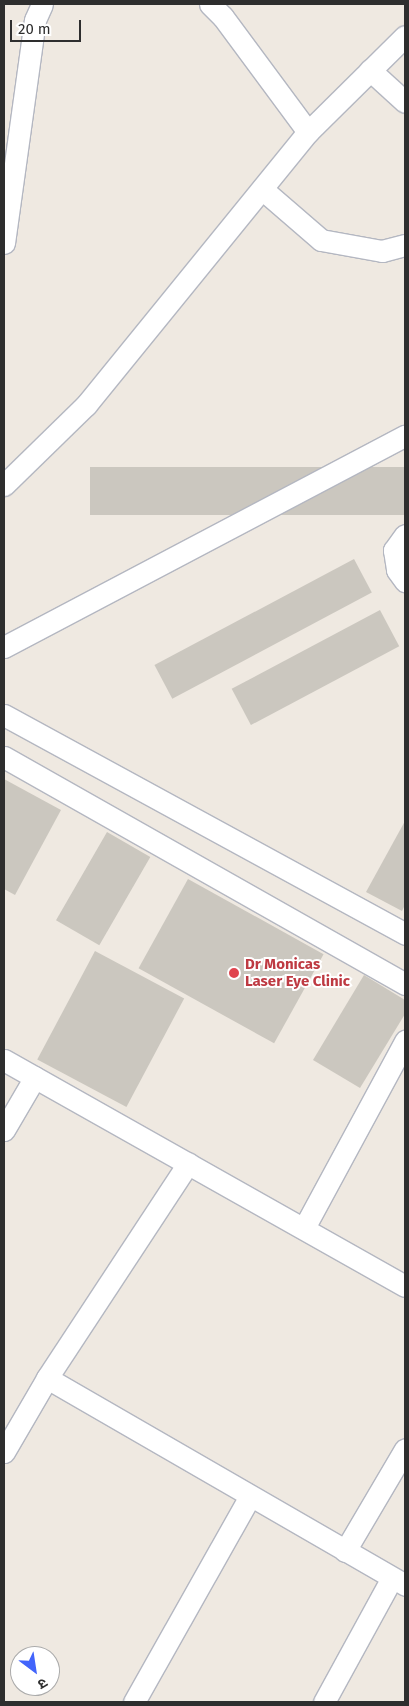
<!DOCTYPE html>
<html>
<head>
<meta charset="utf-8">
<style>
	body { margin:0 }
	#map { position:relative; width:409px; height:1706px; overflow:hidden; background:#efe9e1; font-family:"Fira Sans","Noto Sans Devanagari",sans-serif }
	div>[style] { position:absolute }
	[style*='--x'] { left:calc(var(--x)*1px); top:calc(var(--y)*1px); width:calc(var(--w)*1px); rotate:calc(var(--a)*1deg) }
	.building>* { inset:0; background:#cbc7bf; transform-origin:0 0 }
	.roads { filter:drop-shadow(1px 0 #b4b7c1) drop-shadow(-1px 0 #b4b7c1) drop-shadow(0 1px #b4b7c1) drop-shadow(0 -1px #b4b7c1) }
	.minor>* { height:21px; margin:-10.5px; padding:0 10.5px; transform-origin:10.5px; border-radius:10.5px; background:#fff }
	.dots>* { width:14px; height:14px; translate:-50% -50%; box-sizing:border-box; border:2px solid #fff; border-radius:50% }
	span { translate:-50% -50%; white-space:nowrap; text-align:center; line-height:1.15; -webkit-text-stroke:4px #fff; paint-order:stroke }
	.health-label { font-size:15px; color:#be3a42; font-weight:700 }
	.left { translate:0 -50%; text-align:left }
	.frame { position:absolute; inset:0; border:5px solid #2e2e2e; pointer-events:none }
	.north { position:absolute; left:10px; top:1646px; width:50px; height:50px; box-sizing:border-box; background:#fff; border:1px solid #ababab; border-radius:50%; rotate:149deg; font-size:14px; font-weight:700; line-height:20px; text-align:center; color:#2e2e2e }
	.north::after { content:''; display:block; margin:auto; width:18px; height:22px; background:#4264fb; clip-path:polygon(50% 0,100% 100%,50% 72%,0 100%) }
	.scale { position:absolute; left:10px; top:20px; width:71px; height:22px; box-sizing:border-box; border:2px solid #2e2e2e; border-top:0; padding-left:6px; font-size:15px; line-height:18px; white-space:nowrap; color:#2e2e2e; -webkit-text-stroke:4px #fff; paint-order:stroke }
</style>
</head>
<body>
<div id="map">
	<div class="building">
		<i style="left:405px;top:467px;width:48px;height:315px;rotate:90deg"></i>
		<i style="left:354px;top:559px;width:38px;height:226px;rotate:62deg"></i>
		<i style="left:380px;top:610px;width:41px;height:168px;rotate:62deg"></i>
		<i style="clip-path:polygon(4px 779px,61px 810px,15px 895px,4px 889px)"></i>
		<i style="clip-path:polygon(405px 821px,405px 905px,402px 911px,366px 892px)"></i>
		<i style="left:107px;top:832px;width:50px;height:102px;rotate:30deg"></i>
		<i style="left:188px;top:879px;width:155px;height:102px;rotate:29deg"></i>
		<i style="left:95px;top:951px;width:101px;height:123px;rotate:28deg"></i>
		<i style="clip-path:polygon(364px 975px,405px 1000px,405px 1014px,360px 1088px,313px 1060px)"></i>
	</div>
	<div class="roads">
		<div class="minor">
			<i style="--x:210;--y:4;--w:18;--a:45"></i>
			<i style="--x:223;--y:17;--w:143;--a:53.5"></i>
			<i style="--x:370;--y:70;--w:47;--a:42.4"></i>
			<i style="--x:262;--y:189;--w:78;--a:40.8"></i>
			<i style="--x:321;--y:240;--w:62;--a:10.2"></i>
			<i style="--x:382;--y:251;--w:24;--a:-15"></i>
			<i style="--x:4;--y:243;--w:225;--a:-82.1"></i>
			<i style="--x:35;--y:20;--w:17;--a:-66"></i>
			<i style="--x:4;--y:485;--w:115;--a:-44.3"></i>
			<i style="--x:86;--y:405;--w:352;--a:-50.9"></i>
			<i style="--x:308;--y:132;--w:136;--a:-44.7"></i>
			<i style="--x:405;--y:535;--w:19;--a:126"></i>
			<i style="--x:394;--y:550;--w:20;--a:81"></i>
			<i style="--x:397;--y:570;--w:14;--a:54"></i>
			<i style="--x:4;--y:647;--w:453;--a:-27.8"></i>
			<i style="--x:4;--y:715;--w:457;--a:28.6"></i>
			<i style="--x:4;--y:757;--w:461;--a:29.5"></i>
			<i style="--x:4;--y:1060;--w:460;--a:29.4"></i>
			<i style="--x:4;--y:1130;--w:61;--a:-59.7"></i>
			<i style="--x:304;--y:1228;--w:213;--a:-61.6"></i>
			<i style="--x:47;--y:1378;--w:414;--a:30"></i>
			<i style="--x:4;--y:1452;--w:86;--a:-59.8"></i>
			<i style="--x:47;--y:1378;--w:257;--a:-56.7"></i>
			<i style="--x:345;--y:1551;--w:118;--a:-59.5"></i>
			<i style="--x:134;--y:1702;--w:236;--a:-60.6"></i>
			<i style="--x:324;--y:1702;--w:141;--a:-61.3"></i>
		</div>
	</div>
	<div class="dots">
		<i style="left:234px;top:973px;background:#e0444e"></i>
	</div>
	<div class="health-label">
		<span class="left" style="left:245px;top:973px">Dr Monicas<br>Laser Eye Clinic</span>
	</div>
	<div class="frame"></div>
	<div class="north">उ</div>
	<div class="scale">20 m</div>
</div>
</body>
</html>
